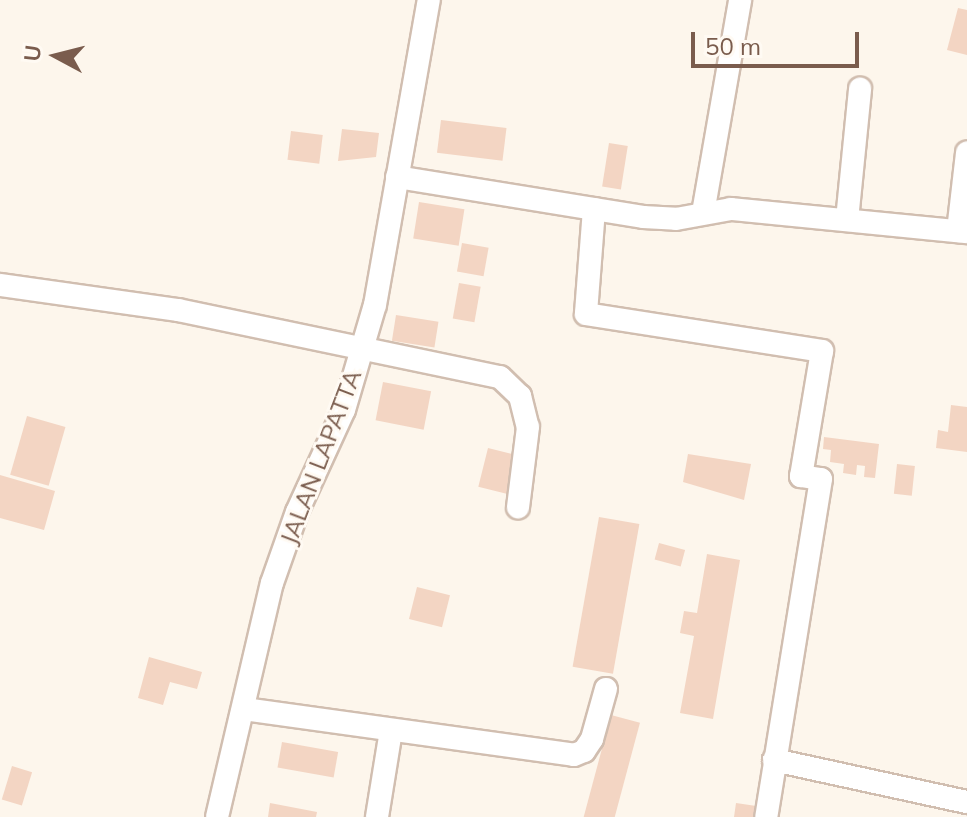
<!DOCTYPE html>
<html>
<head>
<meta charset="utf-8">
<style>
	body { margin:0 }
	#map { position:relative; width:967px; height:817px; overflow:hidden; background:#fdf6ec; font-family:Mulish,sans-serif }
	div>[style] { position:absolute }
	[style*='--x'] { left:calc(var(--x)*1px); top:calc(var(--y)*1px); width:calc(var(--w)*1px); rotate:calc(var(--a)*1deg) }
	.building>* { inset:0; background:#f3d5c3; transform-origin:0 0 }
	.roads { filter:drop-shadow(2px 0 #d1beb0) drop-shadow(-2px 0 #d1beb0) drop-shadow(0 2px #d1beb0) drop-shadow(0 -2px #d1beb0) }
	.street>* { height:22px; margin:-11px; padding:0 11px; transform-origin:11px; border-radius:11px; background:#fff }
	span { translate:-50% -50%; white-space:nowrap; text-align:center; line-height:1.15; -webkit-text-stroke:6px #fffaf3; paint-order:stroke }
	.street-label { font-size:24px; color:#7a5c4d }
	.north { position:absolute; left:16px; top:16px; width:80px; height:80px; -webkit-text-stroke:6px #fffaf3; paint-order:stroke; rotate:277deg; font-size:22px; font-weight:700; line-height:32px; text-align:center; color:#7a5c4d }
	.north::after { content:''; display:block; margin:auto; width:28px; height:36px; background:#7a5c4d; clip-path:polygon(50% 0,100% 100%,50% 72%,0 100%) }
	.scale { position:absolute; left:691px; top:32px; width:168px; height:36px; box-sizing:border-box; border:4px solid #7a5c4d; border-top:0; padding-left:10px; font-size:24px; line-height:28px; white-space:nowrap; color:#7a5c4d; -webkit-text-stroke:6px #fffaf3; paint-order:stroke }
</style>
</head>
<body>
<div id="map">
	<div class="building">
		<i style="clip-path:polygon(958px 8px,967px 10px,967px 55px,947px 50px)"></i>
		<i style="left:441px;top:120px;width:66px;height:33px;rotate:7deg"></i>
		<i style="clip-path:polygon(342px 129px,379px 133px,376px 157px,338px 161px)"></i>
		<i style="left:291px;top:131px;width:32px;height:29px;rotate:7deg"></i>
		<i style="left:609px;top:143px;width:19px;height:44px;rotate:9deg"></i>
		<i style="left:419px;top:202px;width:46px;height:37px;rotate:9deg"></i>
		<i style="left:462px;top:243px;width:27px;height:29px;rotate:10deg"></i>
		<i style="left:459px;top:283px;width:22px;height:36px;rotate:10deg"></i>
		<i style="left:396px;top:315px;width:43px;height:26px;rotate:9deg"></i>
		<i style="left:383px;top:382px;width:49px;height:39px;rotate:11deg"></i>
		<i style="clip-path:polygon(951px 405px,967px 407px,967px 452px,936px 448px,938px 430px,948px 432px)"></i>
		<i style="left:27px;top:416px;width:40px;height:61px;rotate:16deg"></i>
		<i style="clip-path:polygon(824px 437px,879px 444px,875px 478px,864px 477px,865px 466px,857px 465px,856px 475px,843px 473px,844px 464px,830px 462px,831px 450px,823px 449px)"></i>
		<i style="left:488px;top:448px;width:30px;height:40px;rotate:14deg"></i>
		<i style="clip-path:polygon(688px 454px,751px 464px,744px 500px,683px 482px)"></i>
		<i style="left:897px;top:464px;width:18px;height:30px;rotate:6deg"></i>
		<i style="clip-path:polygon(0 475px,55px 491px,44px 530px,0 518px)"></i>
		<i style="left:599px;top:517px;width:41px;height:152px;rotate:10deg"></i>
		<i style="left:659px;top:543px;width:27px;height:17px;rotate:15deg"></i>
		<i style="clip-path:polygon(707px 554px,740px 560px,713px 719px,680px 713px,694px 636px,680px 633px,684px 611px,697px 613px)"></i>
		<i style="left:417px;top:587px;width:34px;height:33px;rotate:14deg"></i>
		<i style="clip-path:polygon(149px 657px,202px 672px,197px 689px,170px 682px,163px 705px,138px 698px)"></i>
		<i style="left:611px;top:715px;width:30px;height:106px;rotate:15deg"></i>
		<i style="left:282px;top:742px;width:57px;height:26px;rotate:10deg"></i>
		<i style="left:12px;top:766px;width:21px;height:35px;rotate:17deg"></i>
		<i style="clip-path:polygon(270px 803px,317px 812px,316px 817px,268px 817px)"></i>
		<i style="clip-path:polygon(736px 803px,763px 807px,762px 817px,734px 817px)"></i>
	</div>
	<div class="roads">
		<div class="street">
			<i style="--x:397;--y:177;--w:249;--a:9.2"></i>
			<i style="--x:643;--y:217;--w:33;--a:3"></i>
			<i style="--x:676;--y:219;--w:56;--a:-10.3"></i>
			<i style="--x:731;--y:209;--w:237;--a:5.6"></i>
			<i style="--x:594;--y:209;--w:105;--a:94.4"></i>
			<i style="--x:586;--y:314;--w:239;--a:8.9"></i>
			<i style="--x:822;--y:351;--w:127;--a:99.5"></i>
			<i style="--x:801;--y:476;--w:20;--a:9"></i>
			<i style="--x:821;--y:479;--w:342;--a:99.2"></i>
			<i style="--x:703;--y:213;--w:216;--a:-80.1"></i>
			<i style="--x:847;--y:220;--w:132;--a:-84.3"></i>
			<i style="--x:958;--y:231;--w:79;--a:-83.4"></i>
			<i style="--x:0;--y:285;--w:180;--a:8"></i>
			<i style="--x:178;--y:310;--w:329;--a:11.8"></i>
			<i style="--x:500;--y:377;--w:28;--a:44"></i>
			<i style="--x:520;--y:396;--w:32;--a:76"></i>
			<i style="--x:528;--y:427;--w:81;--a:97.1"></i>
			<i style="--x:244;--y:709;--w:333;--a:7.9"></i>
			<i style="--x:574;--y:755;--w:11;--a:-22"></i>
			<i style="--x:584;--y:751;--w:14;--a:-56"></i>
			<i style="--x:592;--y:739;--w:52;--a:-74.4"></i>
			<i style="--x:774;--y:760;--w:198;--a:12.3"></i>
			<i style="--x:217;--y:817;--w:240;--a:-76.8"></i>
			<i style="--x:272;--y:583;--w:75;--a:-70.6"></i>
			<i style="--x:297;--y:512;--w:112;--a:-65.3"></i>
			<i style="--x:344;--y:410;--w:109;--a:-73.6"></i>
			<i style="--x:375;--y:305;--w:310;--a:-80"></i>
			<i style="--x:377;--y:817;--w:87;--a:-80.8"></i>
		</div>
	</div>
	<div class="street-label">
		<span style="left:321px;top:457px;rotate:-69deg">JALAN LAPATTA</span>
	</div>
	<div class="north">U</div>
	<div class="scale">50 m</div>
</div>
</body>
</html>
